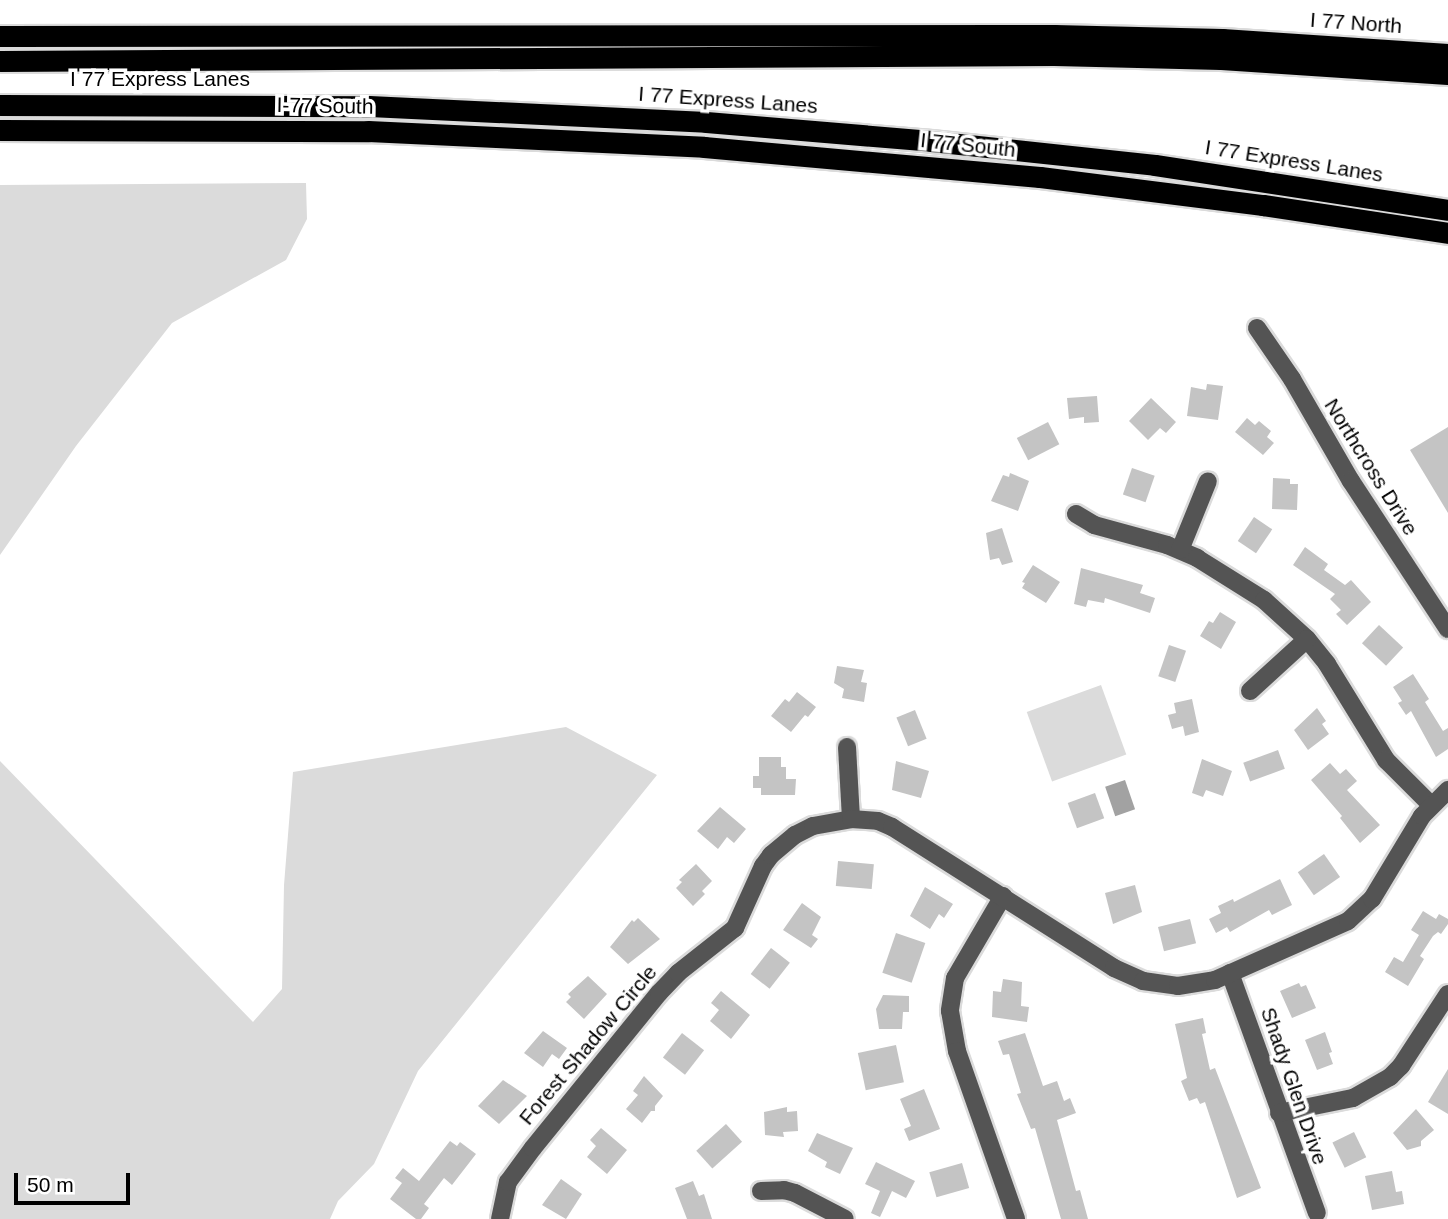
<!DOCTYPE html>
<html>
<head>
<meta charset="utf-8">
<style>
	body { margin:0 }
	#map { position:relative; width:1448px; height:1219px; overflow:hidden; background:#fff; font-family:Arial,sans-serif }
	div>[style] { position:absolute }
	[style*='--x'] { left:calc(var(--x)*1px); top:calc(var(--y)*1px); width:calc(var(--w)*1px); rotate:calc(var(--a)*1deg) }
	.green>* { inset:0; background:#dbdbdb; transform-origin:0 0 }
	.water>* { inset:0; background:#a2a2a2; transform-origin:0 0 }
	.building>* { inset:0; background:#c4c4c4; transform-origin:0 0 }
	.roads { filter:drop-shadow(2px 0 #dbdbdb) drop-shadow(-2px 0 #dbdbdb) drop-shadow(0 2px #dbdbdb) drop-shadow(0 -2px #dbdbdb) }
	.minor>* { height:18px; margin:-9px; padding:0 9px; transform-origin:9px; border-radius:9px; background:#545454 }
	.highway>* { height:21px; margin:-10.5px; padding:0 10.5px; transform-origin:10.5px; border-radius:10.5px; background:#000 }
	span { translate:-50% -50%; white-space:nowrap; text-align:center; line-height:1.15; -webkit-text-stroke:7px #fff; paint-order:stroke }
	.street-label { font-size:21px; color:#000 }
	.scale { position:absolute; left:14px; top:1173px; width:116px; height:32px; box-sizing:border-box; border:4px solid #000; border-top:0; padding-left:9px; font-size:21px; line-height:24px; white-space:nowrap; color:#000; -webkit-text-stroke:5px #fff; paint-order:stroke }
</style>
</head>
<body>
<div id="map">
	<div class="green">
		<i style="clip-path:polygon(306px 183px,307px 219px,286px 260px,172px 323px,76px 446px,0 555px,0 185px)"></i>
		<i style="left:1101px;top:685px;width:74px;height:79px;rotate:70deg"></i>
		<i style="clip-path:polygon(566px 727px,657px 775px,418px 1071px,374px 1164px,338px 1201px,330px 1219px,0 1219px,0 761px,253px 1022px,282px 989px,284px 885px,293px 772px)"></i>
	</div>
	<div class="water">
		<i style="left:1125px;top:780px;width:31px;height:21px;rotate:71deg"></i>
	</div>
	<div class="building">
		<i style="clip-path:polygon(1207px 384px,1223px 386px,1218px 420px,1187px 416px,1191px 387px,1206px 390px)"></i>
		<i style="clip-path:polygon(1097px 396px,1099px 422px,1084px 423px,1084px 417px,1069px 419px,1067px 398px)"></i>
		<i style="clip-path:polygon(1151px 398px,1176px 422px,1166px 433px,1160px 428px,1148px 440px,1129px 421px)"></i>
		<i style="clip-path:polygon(1247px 418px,1255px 425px,1259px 421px,1271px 431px,1267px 437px,1274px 443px,1263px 455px,1235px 432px)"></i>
		<i style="left:1048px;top:422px;width:25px;height:35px;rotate:63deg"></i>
		<i style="clip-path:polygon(1448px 427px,1448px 513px,1410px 450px)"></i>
		<i style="left:1132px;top:468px;width:24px;height:28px;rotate:19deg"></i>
		<i style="clip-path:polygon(1010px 473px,1029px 481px,1018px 511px,991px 501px,1003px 475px,1009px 477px)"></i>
		<i style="clip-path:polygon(1273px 478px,1290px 479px,1290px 484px,1298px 484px,1297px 510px,1272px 509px)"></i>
		<i style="left:1254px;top:517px;width:22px;height:29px;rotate:34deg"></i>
		<i style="clip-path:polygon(1002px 528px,1013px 562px,1002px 565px,999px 558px,990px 560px,986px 533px)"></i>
		<i style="clip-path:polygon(1305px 547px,1328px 564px,1324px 570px,1345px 585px,1351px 580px,1371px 602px,1347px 625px,1336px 614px,1341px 610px,1330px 599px,1335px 594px,1293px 565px)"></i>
		<i style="clip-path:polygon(1033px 565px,1060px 582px,1046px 603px,1022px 588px,1025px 583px,1022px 582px)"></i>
		<i style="clip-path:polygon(1081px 568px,1143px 585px,1140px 593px,1155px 598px,1150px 613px,1105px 598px,1104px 603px,1088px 600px,1086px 607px,1074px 604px)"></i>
		<i style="clip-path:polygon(1220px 612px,1236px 622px,1221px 649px,1200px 636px,1209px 621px,1213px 623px)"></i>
		<i style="left:1379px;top:625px;width:33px;height:25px;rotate:43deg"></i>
		<i style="left:1169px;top:645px;width:18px;height:33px;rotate:19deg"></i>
		<i style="clip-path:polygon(837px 666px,864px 670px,861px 682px,867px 683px,864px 702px,842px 698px,844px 689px,834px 683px)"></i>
		<i style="clip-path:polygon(1413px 674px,1429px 699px,1425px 702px,1443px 731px,1448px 728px,1448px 749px,1436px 757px,1411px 711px,1406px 715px,1398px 703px,1402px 701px,1393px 687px)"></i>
		<i style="clip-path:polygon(797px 692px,816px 707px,808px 717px,805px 715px,791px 732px,771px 716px,785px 699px,789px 702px)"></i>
		<i style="clip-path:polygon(1192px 699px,1199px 732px,1185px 736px,1183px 726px,1172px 729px,1168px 715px,1176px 713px,1174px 703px)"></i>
		<i style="clip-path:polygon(1317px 708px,1326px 721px,1322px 724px,1329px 734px,1308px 750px,1294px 730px)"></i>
		<i style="left:915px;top:710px;width:31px;height:20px;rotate:68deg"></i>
		<i style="left:1278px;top:750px;width:20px;height:37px;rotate:70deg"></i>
		<i style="clip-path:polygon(759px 757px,781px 757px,781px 767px,786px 767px,786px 779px,796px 779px,795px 795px,761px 795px,761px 788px,753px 788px,753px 776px,759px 776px)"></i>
		<i style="clip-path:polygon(1202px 759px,1232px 771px,1223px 796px,1206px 790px,1203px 797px,1192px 793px)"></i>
		<i style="clip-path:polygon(896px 761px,929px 771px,921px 798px,892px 790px)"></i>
		<i style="clip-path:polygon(1330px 763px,1340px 774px,1346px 769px,1357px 781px,1347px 790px,1380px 825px,1360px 843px,1340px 818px,1342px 816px,1311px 780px)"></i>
		<i style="left:1095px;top:793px;width:27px;height:29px;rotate:70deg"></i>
		<i style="clip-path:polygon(720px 807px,746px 829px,734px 843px,727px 837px,718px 849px,697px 831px)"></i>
		<i style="left:1324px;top:854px;width:28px;height:32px;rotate:55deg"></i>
		<i style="left:838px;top:861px;width:36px;height:25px;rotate:5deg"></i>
		<i style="clip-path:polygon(696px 864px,712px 881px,702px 891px,705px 894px,693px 906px,676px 888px,682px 882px,679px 880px)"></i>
		<i style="clip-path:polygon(1280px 879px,1292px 905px,1272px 915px,1269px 910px,1230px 932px,1227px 927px,1216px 933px,1209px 919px,1221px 913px,1218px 906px,1233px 899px,1234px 902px)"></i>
		<i style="clip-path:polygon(1135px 885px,1142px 912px,1113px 924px,1105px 893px)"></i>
		<i style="clip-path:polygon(925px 887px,953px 904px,944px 918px,939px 914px,930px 929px,910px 916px)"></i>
		<i style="clip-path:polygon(802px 903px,821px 917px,812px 935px,818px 939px,811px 948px,783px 930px)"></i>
		<i style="clip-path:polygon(1423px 911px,1436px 919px,1439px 914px,1448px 919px,1448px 924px,1441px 934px,1438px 932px,1433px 936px,1420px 956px,1424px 959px,1408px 986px,1385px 972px,1394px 957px,1403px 962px,1419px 935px,1411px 930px)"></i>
		<i style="clip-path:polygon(638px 918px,660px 939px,628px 964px,610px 947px,632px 920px,634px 922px)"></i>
		<i style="left:1190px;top:919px;width:25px;height:33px;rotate:76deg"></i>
		<i style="left:896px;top:933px;width:31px;height:42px;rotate:19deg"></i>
		<i style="left:771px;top:948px;width:24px;height:33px;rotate:38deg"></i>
		<i style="clip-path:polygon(588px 976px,607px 994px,584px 1019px,566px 1002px,571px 997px,568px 994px)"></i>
		<i style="clip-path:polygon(1003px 979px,1022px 982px,1021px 1006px,1029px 1007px,1027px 1022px,992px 1017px,993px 991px,1001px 992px)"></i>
		<i style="clip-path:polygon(1299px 983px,1301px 987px,1306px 985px,1316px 1008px,1292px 1018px,1280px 991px)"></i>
		<i style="clip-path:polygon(721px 991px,750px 1015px,731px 1039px,710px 1021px,719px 1010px,711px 1003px)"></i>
		<i style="clip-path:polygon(883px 995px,909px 996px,909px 1012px,903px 1012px,902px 1029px,879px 1029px,876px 1009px)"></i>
		<i style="clip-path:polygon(1203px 1018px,1206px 1033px,1202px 1034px,1210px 1070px,1215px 1068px,1261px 1188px,1237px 1198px,1205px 1102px,1200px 1104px,1197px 1098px,1189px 1101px,1181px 1081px,1187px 1078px,1175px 1024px)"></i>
		<i style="clip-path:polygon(543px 1031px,567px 1048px,559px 1059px,552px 1054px,543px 1067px,524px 1053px)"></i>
		<i style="clip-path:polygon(1325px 1032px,1332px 1052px,1329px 1053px,1333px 1064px,1317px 1070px,1305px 1040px)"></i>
		<i style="left:682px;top:1033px;width:28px;height:31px;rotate:38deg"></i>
		<i style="clip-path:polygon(1025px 1033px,1043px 1086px,1057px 1081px,1064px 1101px,1070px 1098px,1076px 1113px,1057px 1120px,1076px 1191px,1080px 1190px,1088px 1219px,1061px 1219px,1035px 1128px,1031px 1129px,1017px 1094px,1021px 1093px,1009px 1054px,1003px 1055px,998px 1041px)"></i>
		<i style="left:896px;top:1045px;width:38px;height:39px;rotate:78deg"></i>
		<i style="clip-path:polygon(1448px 1069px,1448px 1114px,1428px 1102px)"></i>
		<i style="clip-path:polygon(644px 1076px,663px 1096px,655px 1106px,655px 1111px,651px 1111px,642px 1123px,626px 1109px,638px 1095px,633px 1091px)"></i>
		<i style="clip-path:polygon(503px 1080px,527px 1096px,499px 1124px,478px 1106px)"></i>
		<i style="clip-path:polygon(924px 1089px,940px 1129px,909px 1141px,904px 1129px,911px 1126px,900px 1099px)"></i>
		<i style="clip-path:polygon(787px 1107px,787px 1112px,797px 1111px,798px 1131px,783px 1132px,784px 1137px,765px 1135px,764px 1112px)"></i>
		<i style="clip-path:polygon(1416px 1109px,1434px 1130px,1421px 1141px,1421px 1146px,1407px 1150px,1393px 1133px)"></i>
		<i style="left:726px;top:1124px;width:24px;height:40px;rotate:48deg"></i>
		<i style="clip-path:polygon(601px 1128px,627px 1150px,607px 1174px,587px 1157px,596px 1146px,590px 1140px)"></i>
		<i style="left:1354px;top:1132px;width:28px;height:24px;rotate:64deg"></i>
		<i style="clip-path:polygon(817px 1133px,853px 1148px,840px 1174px,825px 1167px,827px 1162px,808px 1151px)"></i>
		<i style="clip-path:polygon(450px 1141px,457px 1146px,460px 1142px,476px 1154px,452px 1185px,444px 1178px,424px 1204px,429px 1208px,421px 1219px,416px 1219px,390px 1199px,402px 1183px,395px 1178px,403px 1168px,419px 1181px)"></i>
		<i style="clip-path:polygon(876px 1162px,915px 1181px,906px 1198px,892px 1191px,880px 1217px,871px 1213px,880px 1191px,865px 1184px)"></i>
		<i style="left:962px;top:1163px;width:26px;height:34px;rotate:74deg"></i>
		<i style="clip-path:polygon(1392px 1171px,1396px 1192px,1402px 1191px,1404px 1204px,1372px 1210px,1365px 1176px)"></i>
		<i style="clip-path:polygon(561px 1179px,582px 1194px,566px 1219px,542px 1205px)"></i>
		<i style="clip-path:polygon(693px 1181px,699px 1196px,704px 1194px,712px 1219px,687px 1219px,675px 1188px)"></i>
	</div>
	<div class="roads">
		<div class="minor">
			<i style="--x:1257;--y:328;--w:62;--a:55.5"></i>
			<i style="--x:1292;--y:379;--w:118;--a:60"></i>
			<i style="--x:1351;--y:481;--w:177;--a:56.8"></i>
			<i style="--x:1076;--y:514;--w:21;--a:31"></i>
			<i style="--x:1094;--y:525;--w:76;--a:15.3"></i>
			<i style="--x:1167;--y:545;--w:33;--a:23"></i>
			<i style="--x:1197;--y:558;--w:79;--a:32.1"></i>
			<i style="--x:1264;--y:600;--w:58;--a:42.2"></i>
			<i style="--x:1307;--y:639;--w:32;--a:51"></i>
			<i style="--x:1327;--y:664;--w:113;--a:58.4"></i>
			<i style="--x:1386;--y:760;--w:62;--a:45"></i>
			<i style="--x:1180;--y:550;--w:74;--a:-67.9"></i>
			<i style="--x:1250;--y:691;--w:77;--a:-42.4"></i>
			<i style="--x:847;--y:747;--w:72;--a:86.8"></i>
			<i style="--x:1003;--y:896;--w:95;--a:120.3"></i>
			<i style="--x:955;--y:978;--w:33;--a:99"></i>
			<i style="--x:950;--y:1011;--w:41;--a:80.1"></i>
			<i style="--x:957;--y:1051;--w:178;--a:70.6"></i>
			<i style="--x:1230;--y:973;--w:255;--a:70.1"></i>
			<i style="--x:1279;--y:1113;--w:76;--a:-11.5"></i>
			<i style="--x:1353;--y:1098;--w:43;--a:-29.6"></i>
			<i style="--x:1390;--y:1077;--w:16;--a:-45"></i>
			<i style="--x:1401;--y:1066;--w:86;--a:-56.9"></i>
			<i style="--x:761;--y:1191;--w:23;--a:-2"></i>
			<i style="--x:784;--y:1190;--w:11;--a:15"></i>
			<i style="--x:795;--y:1193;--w:56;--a:27.5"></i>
			<i style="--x:500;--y:1219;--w:38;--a:-78"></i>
			<i style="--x:508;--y:1182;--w:42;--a:-53.7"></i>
			<i style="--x:533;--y:1148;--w:200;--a:-50.9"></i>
			<i style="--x:659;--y:993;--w:28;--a:-46"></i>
			<i style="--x:678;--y:973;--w:73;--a:-38.3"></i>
			<i style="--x:735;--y:928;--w:68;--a:-65.7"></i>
			<i style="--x:763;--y:866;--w:14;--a:-54"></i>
			<i style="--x:771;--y:855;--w:31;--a:-40"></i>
			<i style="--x:795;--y:835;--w:20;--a:-27"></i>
			<i style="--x:813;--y:826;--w:39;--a:-10"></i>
			<i style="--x:851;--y:819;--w:27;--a:4"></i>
			<i style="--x:878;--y:821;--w:15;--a:23"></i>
			<i style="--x:892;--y:827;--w:263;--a:32.4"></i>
			<i style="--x:1114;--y:968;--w:32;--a:24"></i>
			<i style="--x:1143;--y:981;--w:35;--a:8"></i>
			<i style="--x:1178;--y:986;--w:37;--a:-9"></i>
			<i style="--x:1215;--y:980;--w:145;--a:-23.9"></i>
			<i style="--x:1348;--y:921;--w:33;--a:-43"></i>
			<i style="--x:1372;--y:899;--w:97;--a:-58.9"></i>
			<i style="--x:1422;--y:816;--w:37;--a:-45"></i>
		</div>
		<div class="highway">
			<i style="--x:0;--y:36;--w:1054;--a:-0.05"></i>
			<i style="--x:1054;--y:35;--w:168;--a:1.4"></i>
			<i style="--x:1222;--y:39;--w:226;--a:3.8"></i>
			<i style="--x:0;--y:61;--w:1054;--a:-0.33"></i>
			<i style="--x:1054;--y:55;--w:167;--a:1.4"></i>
			<i style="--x:1221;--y:59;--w:227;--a:3.8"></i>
			<i style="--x:0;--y:105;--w:369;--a:0.2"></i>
			<i style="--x:369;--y:106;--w:337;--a:2.7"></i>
			<i style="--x:706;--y:122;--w:226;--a:4.8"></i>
			<i style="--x:931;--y:141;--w:225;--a:6.1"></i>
			<i style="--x:1155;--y:165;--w:296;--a:8.7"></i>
			<i style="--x:0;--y:130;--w:368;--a:0.2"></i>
			<i style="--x:368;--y:131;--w:336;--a:2.7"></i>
			<i style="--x:704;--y:147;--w:337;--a:5.1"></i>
			<i style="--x:1040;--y:177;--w:225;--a:7.2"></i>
			<i style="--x:1263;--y:205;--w:187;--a:8.6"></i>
		</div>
	</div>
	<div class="street-label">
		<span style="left:1356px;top:23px;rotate:4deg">I 77 North</span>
		<span style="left:160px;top:79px">I 77 Express Lanes</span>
		<span style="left:728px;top:100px;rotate:4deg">I 77 Express Lanes</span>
		<span style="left:325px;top:106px;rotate:1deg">I-77 South</span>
		<span style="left:968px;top:145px;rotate:6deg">I 77 South</span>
		<span style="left:1294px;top:161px;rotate:9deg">I 77 Express Lanes</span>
		<span style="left:1371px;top:467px;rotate:58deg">Northcross Drive</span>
		<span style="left:588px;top:1045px;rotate:-50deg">Forest Shadow Circle</span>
		<span style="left:1294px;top:1086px;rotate:71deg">Shady Glen Drive</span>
	</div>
	<div class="scale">50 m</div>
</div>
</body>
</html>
